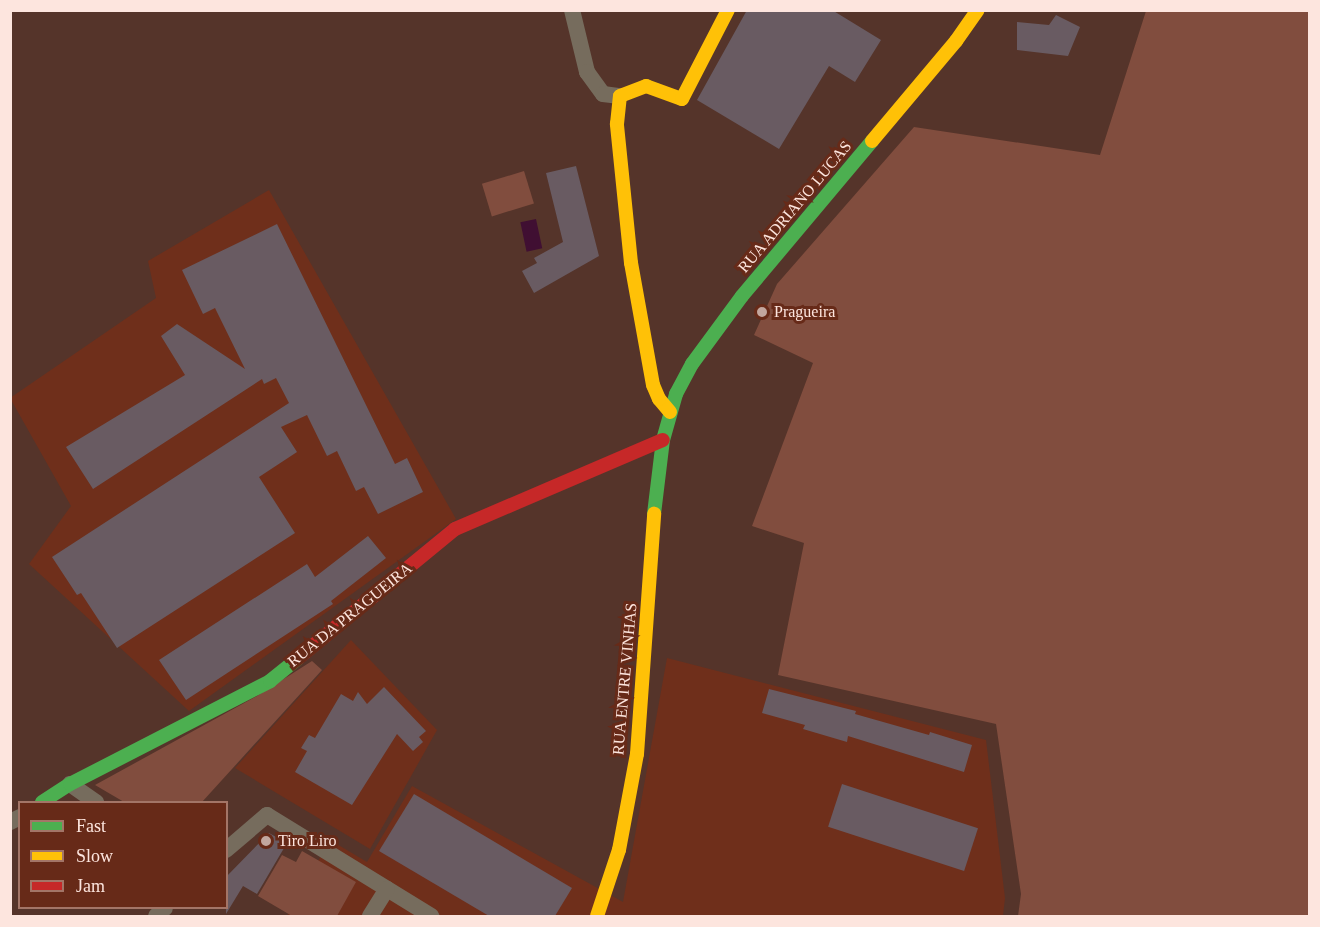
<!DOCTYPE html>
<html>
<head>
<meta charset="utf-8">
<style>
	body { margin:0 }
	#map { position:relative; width:1320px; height:927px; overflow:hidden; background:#55342a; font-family:Georgia,serif }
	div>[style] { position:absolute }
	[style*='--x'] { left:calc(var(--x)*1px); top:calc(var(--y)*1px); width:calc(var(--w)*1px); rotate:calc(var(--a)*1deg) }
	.built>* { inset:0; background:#6f2f1b }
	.green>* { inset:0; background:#814d3e; transform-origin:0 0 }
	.water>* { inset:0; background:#400f32; transform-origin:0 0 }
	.building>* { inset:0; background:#695b62; transform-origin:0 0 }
	.street>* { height:16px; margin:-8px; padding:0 8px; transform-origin:8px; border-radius:8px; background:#766c5d }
	.fast>* { height:14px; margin:-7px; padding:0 7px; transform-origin:7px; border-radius:7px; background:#4caf50 }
	.slow>* { height:14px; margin:-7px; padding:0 7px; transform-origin:7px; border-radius:7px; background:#ffc107 }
	.jam>* { height:14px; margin:-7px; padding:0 7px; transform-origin:7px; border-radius:7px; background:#c62828 }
	.dots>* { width:16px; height:16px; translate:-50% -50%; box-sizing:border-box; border:3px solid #672a18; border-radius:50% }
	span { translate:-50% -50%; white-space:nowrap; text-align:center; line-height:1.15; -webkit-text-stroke:6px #672a18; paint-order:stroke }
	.street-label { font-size:16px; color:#fde5de }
	.poi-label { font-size:16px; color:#fde5de }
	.left { translate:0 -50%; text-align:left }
	.frame { position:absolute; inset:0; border:12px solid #fde5de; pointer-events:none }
	.legend { position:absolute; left:18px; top:801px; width:210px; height:108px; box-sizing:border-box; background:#672a18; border:2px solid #a37567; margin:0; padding:8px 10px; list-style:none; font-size:18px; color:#fde5de }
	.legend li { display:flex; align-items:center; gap:12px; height:30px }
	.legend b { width:30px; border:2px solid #a37567 }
</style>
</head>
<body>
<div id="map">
	<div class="built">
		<i style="clip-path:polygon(269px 190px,456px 519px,189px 711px,29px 564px,71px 506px,10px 398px,156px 298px,148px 261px)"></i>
		<i style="clip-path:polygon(351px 640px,437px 730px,370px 849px,235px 768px)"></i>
		<i style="clip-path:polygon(667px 658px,986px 740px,1005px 898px,1003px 916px,287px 916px,330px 840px,367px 862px,412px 786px,623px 902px)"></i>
	</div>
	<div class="green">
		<i style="clip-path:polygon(1146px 11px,1309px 11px,1308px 916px,1018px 916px,1021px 894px,996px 724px,778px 675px,804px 543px,752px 526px,813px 363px,754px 335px,777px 284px,914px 127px,1100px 155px)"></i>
		<i style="left:524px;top:171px;width:34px;height:44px;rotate:73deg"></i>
		<i style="clip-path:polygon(312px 661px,322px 670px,202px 802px,124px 802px,95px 785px,257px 696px)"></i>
		<i style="clip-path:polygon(302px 851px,356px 882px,337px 916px,292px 916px,258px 896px,282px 855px,296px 862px)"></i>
	</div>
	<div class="water">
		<i style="left:536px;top:219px;width:30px;height:16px;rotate:78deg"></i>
	</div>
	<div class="building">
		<i style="clip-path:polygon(747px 10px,832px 10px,881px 40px,855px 82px,829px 66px,779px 149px,697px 100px)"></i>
		<i style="clip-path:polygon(1056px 15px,1080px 27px,1068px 56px,1017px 50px,1017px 22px,1049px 25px)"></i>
		<i style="clip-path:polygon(576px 166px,599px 256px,534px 293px,522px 271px,537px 263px,534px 258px,563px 242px,546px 173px)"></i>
		<i style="clip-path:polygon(277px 224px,395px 464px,407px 458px,423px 492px,378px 514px,364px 487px,356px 491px,337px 451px,327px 456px,307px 415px,281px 427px,297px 452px,259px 477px,295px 533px,117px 648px,81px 593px,77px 595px,52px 557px,289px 403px,276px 378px,264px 384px,262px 379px,93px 489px,66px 447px,185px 375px,161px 336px,177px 324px,245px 369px,215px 308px,203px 314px,182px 270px)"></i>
		<i style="clip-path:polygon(368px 536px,386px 558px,331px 601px,333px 604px,186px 700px,159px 660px,307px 564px,315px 577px)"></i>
		<i style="clip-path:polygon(384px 687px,426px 731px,419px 737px,423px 742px,413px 751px,397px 734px,352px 805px,295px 772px,307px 751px,301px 748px,309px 735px,315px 738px,341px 694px,353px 701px,358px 692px,367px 704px)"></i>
		<i style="clip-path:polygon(769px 689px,856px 711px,855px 714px,929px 735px,930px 732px,972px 745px,964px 772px,848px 736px,847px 742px,803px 729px,805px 725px,762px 713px)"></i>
		<i style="left:842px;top:784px;width:143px;height:45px;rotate:18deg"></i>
		<i style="clip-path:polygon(414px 794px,572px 888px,555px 916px,489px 916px,379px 851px)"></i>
		<i style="clip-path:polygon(269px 833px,287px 843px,257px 894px,243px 886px,226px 914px,226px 877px)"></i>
	</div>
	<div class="street">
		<i style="--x:572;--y:10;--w:64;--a:76.4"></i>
		<i style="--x:587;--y:72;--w:27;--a:54"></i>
		<i style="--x:603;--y:94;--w:17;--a:7"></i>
		<i style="--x:70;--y:784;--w:32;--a:35"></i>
		<i style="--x:10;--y:822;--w:11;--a:-27"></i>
		<i style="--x:226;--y:850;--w:54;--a:-40.5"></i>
		<i style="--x:267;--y:815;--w:193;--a:31.6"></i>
		<i style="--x:156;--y:916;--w:12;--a:-42"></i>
		<i style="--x:370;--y:916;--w:32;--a:-58"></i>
	</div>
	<div class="fast">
		<i style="--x:654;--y:514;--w:75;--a:-83.1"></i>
		<i style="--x:663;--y:440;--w:48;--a:-74.2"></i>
		<i style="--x:676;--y:394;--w:34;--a:-62"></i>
		<i style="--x:692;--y:364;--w:84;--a:-53.7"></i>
		<i style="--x:742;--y:296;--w:202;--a:-50"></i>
		<i style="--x:42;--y:802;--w:33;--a:-33"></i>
		<i style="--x:70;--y:784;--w:225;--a:-27.2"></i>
		<i style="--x:270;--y:681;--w:36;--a:-39"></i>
	</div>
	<div class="slow">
		<i style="--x:872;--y:141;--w:131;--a:-50"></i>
		<i style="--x:956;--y:41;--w:38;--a:-55"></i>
		<i style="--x:670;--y:412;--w:17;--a:-130"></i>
		<i style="--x:659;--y:399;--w:15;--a:-113"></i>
		<i style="--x:653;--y:385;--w:124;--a:-100.2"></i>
		<i style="--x:631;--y:263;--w:140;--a:-95.8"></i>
		<i style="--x:617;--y:124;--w:28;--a:-84"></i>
		<i style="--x:620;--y:96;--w:28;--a:-21"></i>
		<i style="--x:646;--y:86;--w:38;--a:20"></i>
		<i style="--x:682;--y:99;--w:100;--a:-62.7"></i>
		<i style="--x:597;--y:916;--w:70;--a:-71.6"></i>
		<i style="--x:619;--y:850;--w:98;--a:-79.4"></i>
		<i style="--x:637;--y:754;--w:241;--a:-85.9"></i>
	</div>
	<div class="jam">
		<i style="--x:298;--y:658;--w:203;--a:-39.4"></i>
		<i style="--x:455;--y:529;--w:226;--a:-23.2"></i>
	</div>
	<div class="dots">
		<i style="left:762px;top:312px;background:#c2a79f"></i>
		<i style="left:266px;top:841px;background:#c2a79f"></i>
	</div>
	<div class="street-label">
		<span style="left:795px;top:207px;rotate:-50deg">RUA ADRIANO LUCAS</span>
		<span style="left:350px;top:615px;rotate:-39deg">RUA DA PRAGUEIRA</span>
		<span style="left:625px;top:679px;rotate:-85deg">RUA ENTRE VINHAS</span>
	</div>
	<div class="poi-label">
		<span class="left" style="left:774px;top:312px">Pragueira</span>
		<span class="left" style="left:278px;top:841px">Tiro Liro</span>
	</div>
	<div class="frame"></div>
	<ul class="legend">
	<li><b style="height:8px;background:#4caf50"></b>Fast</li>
	<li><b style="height:8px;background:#ffc107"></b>Slow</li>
	<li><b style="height:8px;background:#c62828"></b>Jam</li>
	</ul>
</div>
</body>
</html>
